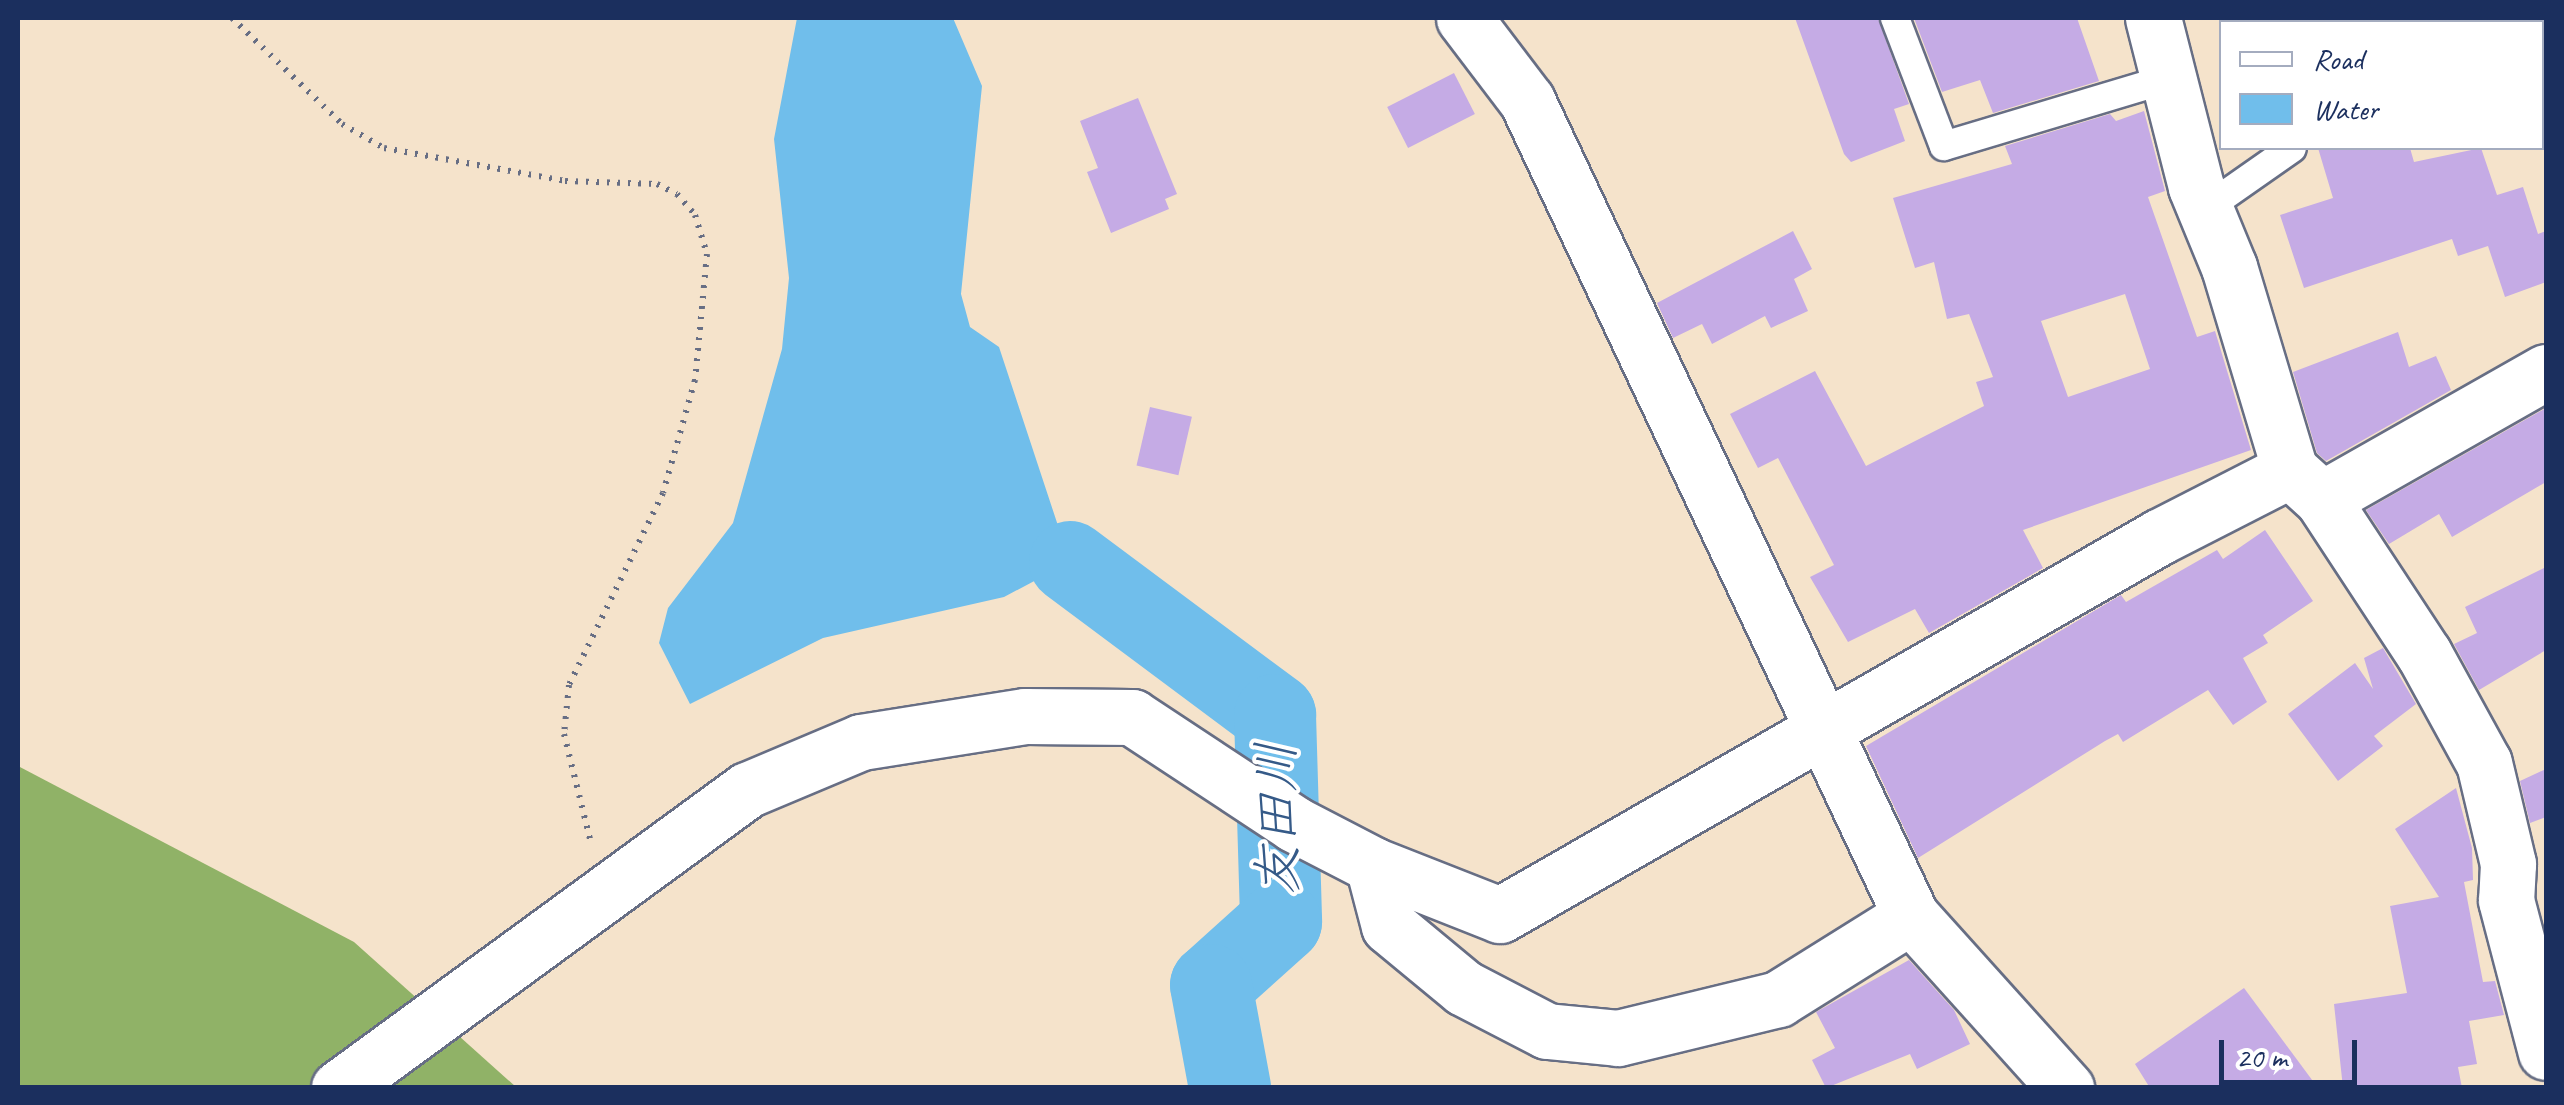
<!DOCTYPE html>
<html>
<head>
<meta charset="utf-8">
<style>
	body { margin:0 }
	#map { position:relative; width:2564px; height:1105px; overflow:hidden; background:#f5e3cb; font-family:Caveat,"Klee One",sans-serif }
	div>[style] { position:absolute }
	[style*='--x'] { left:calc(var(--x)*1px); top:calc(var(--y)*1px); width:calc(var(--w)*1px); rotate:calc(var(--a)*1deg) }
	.forest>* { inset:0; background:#90b267 }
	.water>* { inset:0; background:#70beeb }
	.river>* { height:82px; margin:-41px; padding:0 41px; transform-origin:41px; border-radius:41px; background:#70beeb }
	.building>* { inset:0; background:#c5abe5; transform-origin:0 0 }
	.path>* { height:6px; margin-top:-3px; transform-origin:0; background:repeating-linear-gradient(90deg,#676e84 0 2.5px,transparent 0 10.5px) }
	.roads { filter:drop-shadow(2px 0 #676e84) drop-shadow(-2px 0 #676e84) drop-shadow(0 2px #676e84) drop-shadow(0 -2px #676e84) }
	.lane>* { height:28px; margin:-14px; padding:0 14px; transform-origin:14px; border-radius:14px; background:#fff }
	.street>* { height:55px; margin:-27.5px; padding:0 27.5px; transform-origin:27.5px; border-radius:27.5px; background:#fff }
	span { translate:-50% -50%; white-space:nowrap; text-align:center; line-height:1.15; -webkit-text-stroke:8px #fff; paint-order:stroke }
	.water-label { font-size:52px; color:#355a88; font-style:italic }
	.frame { position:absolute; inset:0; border:20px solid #1b2f5e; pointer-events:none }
	.legend { position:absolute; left:2219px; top:20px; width:325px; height:130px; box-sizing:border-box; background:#fff; border:2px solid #a4acbf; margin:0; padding:12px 18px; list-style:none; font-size:30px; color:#1b2f5e }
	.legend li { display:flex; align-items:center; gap:20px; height:50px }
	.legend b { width:50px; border:2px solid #a4acbf }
	.scale { position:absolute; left:2219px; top:1040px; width:138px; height:45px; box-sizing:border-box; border:5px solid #1b2f5e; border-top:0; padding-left:12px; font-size:30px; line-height:35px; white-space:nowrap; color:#1b2f5e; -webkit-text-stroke:8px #fff; paint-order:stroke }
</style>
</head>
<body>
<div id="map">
	<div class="forest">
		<i style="clip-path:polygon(18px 766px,354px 942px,516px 1087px,18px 1087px)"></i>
	</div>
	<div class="water">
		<i style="clip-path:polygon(797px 18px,953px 18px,982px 86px,961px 294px,970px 327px,999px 347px,1070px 562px,1004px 597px,823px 638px,690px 704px,659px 643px,668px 608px,733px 523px,782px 349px,789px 278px,774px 139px)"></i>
	</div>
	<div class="river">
		<i style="--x:1070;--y:562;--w:256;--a:36.7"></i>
		<i style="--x:1275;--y:715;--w:207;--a:88.3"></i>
		<i style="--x:1281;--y:922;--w:94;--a:138"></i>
		<i style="--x:1211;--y:985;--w:105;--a:79.5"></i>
	</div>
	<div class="building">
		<i style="clip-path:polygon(1795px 18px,1878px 18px,1909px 104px,1894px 109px,1905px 141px,1851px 162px,1844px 154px)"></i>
		<i style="clip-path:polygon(1914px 18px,2077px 18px,2099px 81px,1993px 113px,1980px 80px,1942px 92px)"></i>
		<i style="left:1454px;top:73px;width:46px;height:75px;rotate:63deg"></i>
		<i style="clip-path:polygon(1138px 98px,1177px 194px,1165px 199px,1169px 209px,1111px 233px,1087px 172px,1098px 168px,1080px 121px)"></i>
		<i style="clip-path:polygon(evenodd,2144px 111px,2165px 191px,2148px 197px,2197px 337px,2215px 331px,2251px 450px,2023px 530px,2043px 568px,1929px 633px,1915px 609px,1848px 642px,1810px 577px,1834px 565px,1778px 458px,1758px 468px,1730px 414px,1815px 371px,1866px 466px,1984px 406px,1976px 382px,1993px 377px,1969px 314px,1947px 319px,1934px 262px,1915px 268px,1893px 198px,2012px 164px,2005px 146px,2110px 114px,2116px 121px,2144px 111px,2125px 294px,2150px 369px,2068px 397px,2041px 321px,2125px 294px)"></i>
		<i style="clip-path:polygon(2318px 148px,2410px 148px,2414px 162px,2481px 148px,2497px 195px,2523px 187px,2538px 234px,2546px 231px,2546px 282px,2505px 297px,2488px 246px,2458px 256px,2452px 239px,2304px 288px,2280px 215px,2333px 198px)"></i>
		<i style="clip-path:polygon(1793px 231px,1812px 269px,1794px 279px,1808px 311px,1771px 328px,1765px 316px,1712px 344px,1702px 324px,1673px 338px,1657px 303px)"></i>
		<i style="clip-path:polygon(2398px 332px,2409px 367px,2436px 356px,2451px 390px,2326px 461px,2317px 453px,2293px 372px)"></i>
		<i style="left:1150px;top:407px;width:43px;height:60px;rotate:13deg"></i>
		<i style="clip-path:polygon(2546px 408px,2546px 482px,2452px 537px,2439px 514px,2389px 544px,2366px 510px)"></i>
		<i style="clip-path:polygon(2265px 530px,2313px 601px,2263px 635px,2268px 643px,2243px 658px,2267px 702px,2233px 725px,2208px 690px,2123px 742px,2118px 734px,2105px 741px,1918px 858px,1866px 746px,2121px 595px,2126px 602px,2217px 550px,2223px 559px)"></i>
		<i style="clip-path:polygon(2546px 567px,2546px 650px,2479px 690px,2454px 644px,2477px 633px,2465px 607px)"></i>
		<i style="clip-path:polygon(2383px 648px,2416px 704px,2374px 736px,2383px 746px,2338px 781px,2288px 714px,2355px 663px,2373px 689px,2364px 658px)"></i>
		<i style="clip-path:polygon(2546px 769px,2546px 817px,2530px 823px,2520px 781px)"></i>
		<i style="clip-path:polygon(2456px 788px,2472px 848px,2473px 880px,2464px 882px,2483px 982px,2495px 981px,2504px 1015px,2469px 1021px,2477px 1064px,2458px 1067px,2462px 1088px,2343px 1088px,2334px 1004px,2407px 993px,2390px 906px,2439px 897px,2395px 829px)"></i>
		<i style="clip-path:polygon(1909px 960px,1954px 1010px,1970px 1044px,1917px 1069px,1910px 1054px,1826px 1088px,1812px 1060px,1835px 1048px,1816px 1012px)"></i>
		<i style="clip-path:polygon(2244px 988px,2318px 1088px,2150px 1088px,2135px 1064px)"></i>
	</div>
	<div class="path">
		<i style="--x:232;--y:18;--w:153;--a:43.9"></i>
		<i style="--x:342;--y:124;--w:48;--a:29.7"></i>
		<i style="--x:384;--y:148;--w:184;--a:10.3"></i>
		<i style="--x:565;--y:181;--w:92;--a:1.9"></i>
		<i style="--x:657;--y:184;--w:22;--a:27"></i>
		<i style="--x:677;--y:194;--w:28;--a:49"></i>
		<i style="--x:695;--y:215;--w:41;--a:72.9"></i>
		<i style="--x:707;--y:254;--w:127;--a:95.4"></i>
		<i style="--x:695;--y:380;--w:117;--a:105.8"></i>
		<i style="--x:663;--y:493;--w:214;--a:116.1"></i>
		<i style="--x:569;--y:685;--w:49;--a:95.8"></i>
		<i style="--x:564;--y:734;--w:112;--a:76.1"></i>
	</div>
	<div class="roads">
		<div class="lane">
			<i style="--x:1895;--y:18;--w:137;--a:69.1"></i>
			<i style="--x:1944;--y:146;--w:236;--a:-16.7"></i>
			<i style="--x:2205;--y:209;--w:106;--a:-35"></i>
		</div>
		<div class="street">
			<i style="--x:1464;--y:18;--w:104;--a:52.8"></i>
			<i style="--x:1527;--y:101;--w:901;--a:64.77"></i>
			<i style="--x:1911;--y:916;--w:232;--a:48"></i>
			<i style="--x:2153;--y:18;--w:174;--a:75.7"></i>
			<i style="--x:2196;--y:187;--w:87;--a:67.6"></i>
			<i style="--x:2229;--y:267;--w:212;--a:73.3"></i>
			<i style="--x:2290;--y:470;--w:43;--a:42.2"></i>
			<i style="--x:2322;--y:499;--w:186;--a:56.7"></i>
			<i style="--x:2424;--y:654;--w:124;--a:61.2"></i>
			<i style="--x:2484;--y:763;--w:104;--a:76.6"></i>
			<i style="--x:2508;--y:864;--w:36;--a:93"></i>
			<i style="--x:2506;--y:900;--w:157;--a:75.3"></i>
			<i style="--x:2322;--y:499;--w:257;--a:-29.6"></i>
			<i style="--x:1373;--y:865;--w:63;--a:75.3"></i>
			<i style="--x:1389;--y:926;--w:97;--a:39.6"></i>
			<i style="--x:1464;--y:988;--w:93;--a:27.4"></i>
			<i style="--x:1547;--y:1031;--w:71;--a:5.6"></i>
			<i style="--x:1618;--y:1038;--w:165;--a:-13.7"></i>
			<i style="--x:1778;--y:999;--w:157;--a:-32"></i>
			<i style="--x:339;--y:1088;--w:505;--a:-36.14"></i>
			<i style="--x:747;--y:790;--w:124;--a:-22.8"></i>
			<i style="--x:861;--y:742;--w:166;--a:-9"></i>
			<i style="--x:1025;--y:716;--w:107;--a:0.5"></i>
			<i style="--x:1132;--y:717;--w:194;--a:33.4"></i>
			<i style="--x:1294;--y:824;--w:89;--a:27.4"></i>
			<i style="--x:1373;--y:865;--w:136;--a:21.5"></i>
			<i style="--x:1500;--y:915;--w:760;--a:-29.84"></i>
			<i style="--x:2159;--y:537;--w:147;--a:-27.1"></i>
		</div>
	</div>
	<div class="water-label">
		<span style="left:1278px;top:819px;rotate:-91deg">友田川</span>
	</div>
	<div class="frame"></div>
	<ul class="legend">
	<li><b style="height:12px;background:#fff"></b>Road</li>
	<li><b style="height:28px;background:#70beeb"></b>Water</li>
	</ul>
	<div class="scale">20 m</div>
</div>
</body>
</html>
